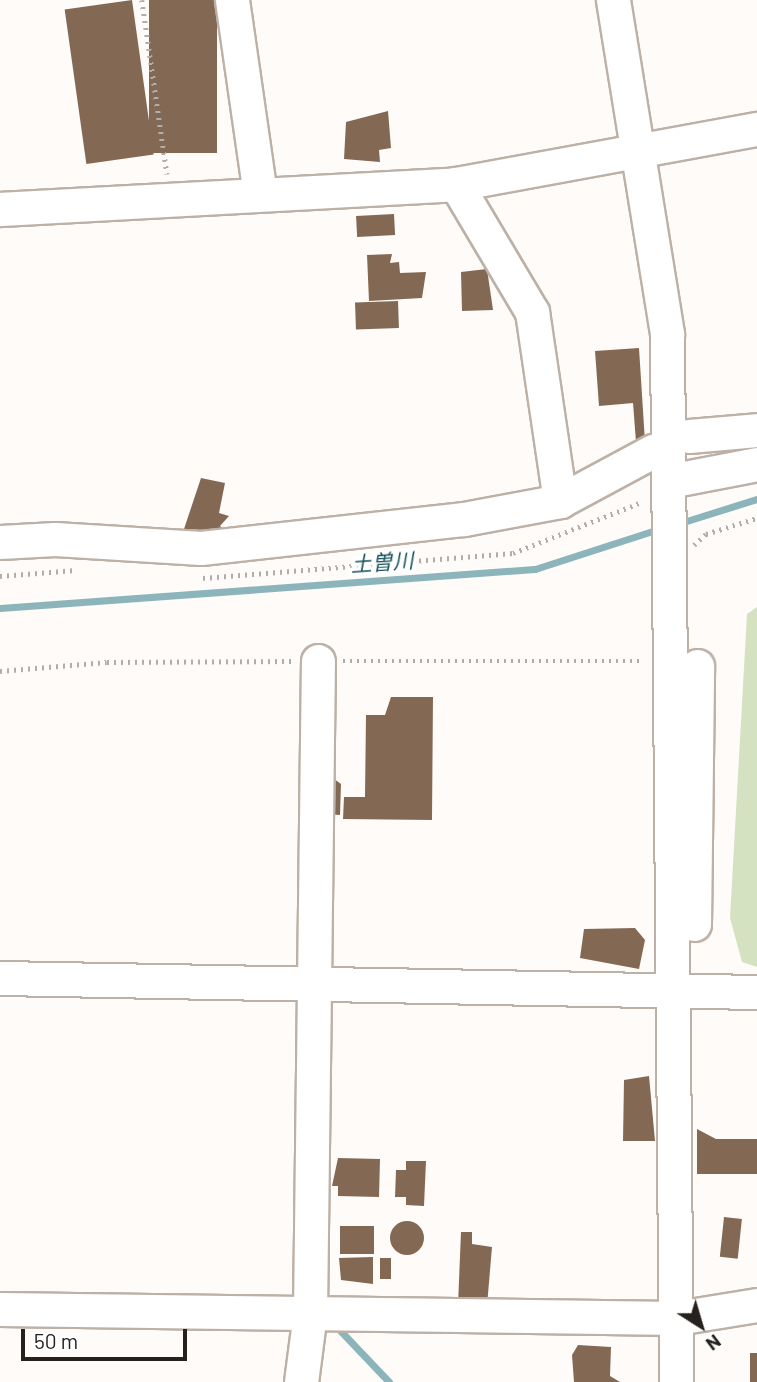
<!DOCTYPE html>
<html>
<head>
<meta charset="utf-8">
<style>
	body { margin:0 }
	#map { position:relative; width:757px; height:1382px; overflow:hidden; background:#fefbf9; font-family:Barlow,"Noto Sans JP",sans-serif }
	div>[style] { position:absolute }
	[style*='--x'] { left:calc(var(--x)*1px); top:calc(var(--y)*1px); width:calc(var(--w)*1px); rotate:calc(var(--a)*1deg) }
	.green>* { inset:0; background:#d5e2c2 }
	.stream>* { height:7px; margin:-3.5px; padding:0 3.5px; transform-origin:3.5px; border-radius:3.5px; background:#8cb5bb }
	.building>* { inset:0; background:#836954; transform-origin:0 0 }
	.round { border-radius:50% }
	.path>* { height:4.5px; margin-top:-2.25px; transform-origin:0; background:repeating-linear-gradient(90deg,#b0adaa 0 2px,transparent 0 7px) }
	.roads { filter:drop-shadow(2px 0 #bdb1a7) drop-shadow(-2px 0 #bdb1a7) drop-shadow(0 2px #bdb1a7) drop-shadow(0 -2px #bdb1a7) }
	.minor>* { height:33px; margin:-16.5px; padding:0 16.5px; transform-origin:16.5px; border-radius:16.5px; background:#fff }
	span { translate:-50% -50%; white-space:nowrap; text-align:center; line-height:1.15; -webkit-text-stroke:7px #fff; paint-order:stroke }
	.water-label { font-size:21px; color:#175259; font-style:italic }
	.north { position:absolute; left:666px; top:1291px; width:70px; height:70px; -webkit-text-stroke:5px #fff; paint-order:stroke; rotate:143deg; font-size:19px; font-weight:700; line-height:28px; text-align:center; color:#25211d }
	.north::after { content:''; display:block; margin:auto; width:24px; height:32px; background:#25211d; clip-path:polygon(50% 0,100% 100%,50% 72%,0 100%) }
	.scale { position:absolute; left:21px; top:1329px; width:166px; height:32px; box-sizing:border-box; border:4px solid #25211d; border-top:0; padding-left:9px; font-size:21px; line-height:24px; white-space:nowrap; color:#25211d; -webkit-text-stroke:5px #fff; paint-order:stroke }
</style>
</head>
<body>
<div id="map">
	<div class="green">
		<i style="clip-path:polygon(757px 607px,757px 967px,742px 962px,730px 918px,747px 614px)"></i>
	</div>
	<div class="stream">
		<i style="--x:677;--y:524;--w:84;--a:-17.4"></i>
		<i style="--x:0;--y:608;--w:536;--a:-4.17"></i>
		<i style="--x:535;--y:569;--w:130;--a:-17.9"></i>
		<i style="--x:334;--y:1324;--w:80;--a:46.5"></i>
	</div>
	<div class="building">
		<i style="left:132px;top:0;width:156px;height:68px;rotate:82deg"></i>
		<i style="left:149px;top:0;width:68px;height:153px"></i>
		<i style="clip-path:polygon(388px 111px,391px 148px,379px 150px,380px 162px,344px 159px,346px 122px)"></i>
		<i style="left:394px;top:214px;width:21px;height:38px;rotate:87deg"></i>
		<i style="clip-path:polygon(392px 254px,390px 263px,399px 262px,400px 273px,426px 272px,422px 298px,369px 301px,367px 255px)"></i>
		<i style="clip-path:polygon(487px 269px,493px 310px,462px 311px,461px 272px)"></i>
		<i style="left:398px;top:301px;width:27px;height:43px;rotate:88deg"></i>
		<i style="clip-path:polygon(639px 348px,645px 442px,636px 442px,633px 403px,599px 406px,595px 351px)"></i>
		<i style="clip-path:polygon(201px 478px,225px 483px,219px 513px,229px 516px,220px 526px,227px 532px,184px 529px)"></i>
		<i style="clip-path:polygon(391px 697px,433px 697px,432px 820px,343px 819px,344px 797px,365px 797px,366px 715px,385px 715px)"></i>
		<i style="clip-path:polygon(330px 776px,341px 784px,340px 815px,326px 814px)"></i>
		<i style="clip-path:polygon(635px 928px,645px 940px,639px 969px,580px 958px,584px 929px)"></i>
		<i style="clip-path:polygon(649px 1076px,655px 1141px,623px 1141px,624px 1080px)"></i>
		<i style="clip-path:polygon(697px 1129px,716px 1139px,757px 1139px,757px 1174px,697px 1174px)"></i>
		<i style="clip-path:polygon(338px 1158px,380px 1159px,379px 1197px,338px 1196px,338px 1186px,332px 1186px)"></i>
		<i style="clip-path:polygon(406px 1161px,426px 1161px,424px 1206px,406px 1205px,406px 1197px,395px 1197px,396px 1170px,406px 1170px)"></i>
		<i style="left:724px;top:1217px;width:18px;height:40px;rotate:6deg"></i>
		<i class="round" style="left:390px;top:1221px;width:34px;height:34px"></i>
		<i style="left:340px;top:1226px;width:34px;height:28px"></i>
		<i style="clip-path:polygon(461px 1232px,472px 1232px,472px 1244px,492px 1247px,487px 1306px,458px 1305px)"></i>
		<i style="clip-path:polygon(373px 1257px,373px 1284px,341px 1280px,339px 1258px)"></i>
		<i style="left:380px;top:1258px;width:11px;height:21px"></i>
		<i style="clip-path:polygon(578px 1345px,611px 1347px,610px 1376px,620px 1382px,574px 1382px,572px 1355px)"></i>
		<i style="left:750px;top:1353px;width:7px;height:29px"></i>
	</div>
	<div class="path">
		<i style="--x:142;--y:0;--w:176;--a:81.8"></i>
		<i style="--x:694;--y:545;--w:16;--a:-43"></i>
		<i style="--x:706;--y:534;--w:53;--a:-17.4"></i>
		<i style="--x:0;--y:576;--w:76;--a:-4.5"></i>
		<i style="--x:203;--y:578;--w:311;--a:-4.6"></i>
		<i style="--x:513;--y:553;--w:139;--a:-21.6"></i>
		<i style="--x:343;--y:661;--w:300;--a:0"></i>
		<i style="--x:0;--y:671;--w:107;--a:-4.8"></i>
		<i style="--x:107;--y:662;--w:186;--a:-0.3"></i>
	</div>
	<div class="roads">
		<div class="minor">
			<i style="--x:232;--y:0;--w:196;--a:81.8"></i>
			<i style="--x:613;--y:0;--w:338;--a:80.8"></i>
			<i style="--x:667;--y:334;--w:1048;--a:89.51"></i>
			<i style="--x:0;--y:209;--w:457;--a:-3.1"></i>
			<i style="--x:456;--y:184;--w:306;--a:-10.4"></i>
			<i style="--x:689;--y:436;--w:68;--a:-5"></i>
			<i style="--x:669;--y:481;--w:90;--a:-10.9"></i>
			<i style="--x:560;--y:501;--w:106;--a:-28.3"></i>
			<i style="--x:0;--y:542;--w:55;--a:-3.1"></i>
			<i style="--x:55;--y:539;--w:146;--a:3.5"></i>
			<i style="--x:201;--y:548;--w:265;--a:-6.3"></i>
			<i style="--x:464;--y:519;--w:98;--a:-10.6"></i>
			<i style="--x:560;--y:501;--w:191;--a:-98.4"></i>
			<i style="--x:532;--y:312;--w:149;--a:-120.7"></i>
			<i style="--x:694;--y:924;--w:258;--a:-89.3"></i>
			<i style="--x:0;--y:978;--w:757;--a:1.06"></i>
			<i style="--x:0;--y:1309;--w:677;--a:0.76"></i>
			<i style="--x:677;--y:1318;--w:81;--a:-9.2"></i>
			<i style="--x:301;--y:1382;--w:70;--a:-82.6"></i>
			<i style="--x:310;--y:1313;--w:652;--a:-89.3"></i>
		</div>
	</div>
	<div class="water-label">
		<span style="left:382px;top:562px;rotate:-4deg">土曽川</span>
	</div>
	<div class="north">N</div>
	<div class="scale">50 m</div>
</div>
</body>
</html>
